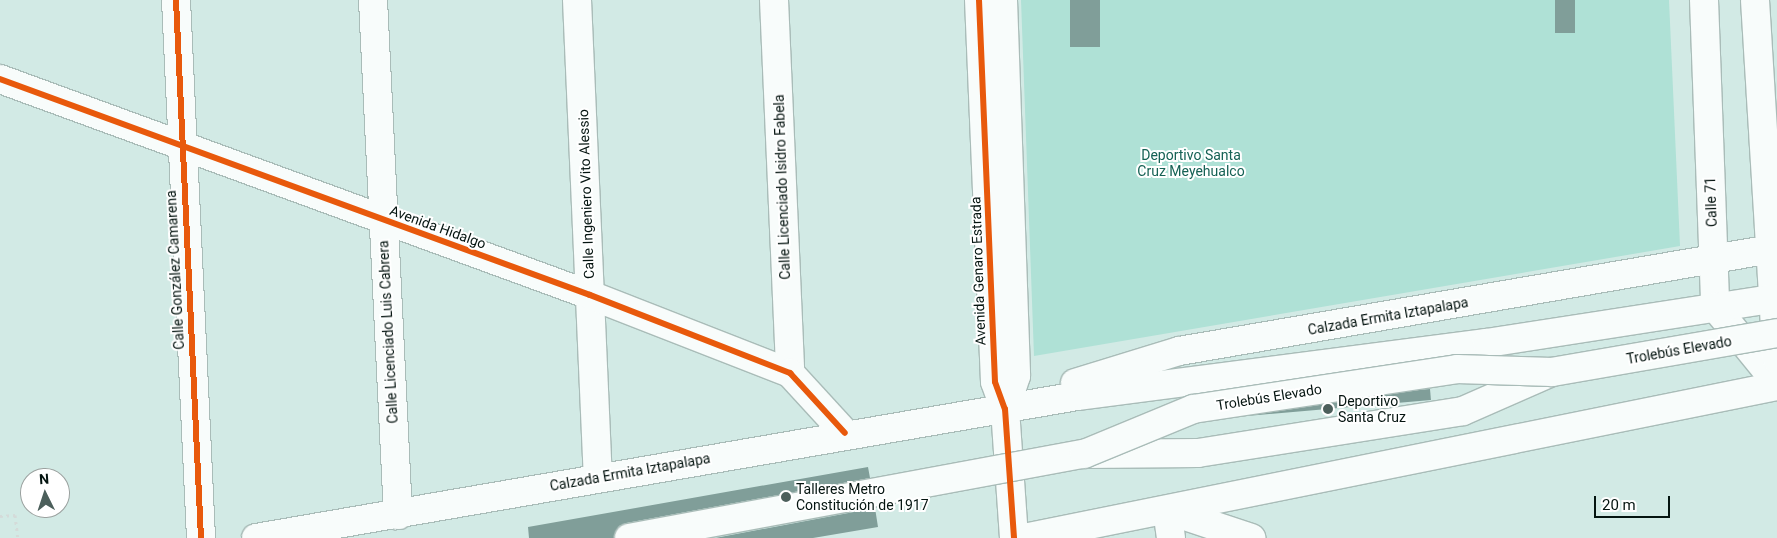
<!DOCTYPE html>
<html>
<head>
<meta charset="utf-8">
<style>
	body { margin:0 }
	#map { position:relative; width:1777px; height:538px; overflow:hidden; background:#d2eae5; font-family:Roboto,sans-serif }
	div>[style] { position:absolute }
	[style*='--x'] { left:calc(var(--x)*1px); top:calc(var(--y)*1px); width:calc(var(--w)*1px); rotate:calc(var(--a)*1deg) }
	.green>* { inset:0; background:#afe1d6 }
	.building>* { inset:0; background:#809e99; transform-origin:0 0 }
	.path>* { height:3px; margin-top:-1.5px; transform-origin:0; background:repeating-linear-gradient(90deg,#d4dbd9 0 2.5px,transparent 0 6.5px) }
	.roads { filter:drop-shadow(1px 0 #a9bcb8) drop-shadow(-1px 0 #a9bcb8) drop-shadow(0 1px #a9bcb8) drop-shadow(0 -1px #a9bcb8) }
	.minor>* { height:28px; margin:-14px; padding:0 14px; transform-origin:14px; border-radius:14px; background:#f8fcfb }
	.major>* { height:28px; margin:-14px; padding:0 14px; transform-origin:14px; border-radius:14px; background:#f8fcfb }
	.bridges { filter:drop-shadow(1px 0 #a9bcb8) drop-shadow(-1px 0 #a9bcb8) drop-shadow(0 1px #a9bcb8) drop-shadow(0 -1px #a9bcb8) }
	.minor-bridge>* { height:28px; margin:-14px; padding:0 14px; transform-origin:14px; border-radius:14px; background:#f8fcfb }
	.cycleway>* { height:6px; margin:-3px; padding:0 3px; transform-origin:3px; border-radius:3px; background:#e8590c }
	.dots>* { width:14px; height:14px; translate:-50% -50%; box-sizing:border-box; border:2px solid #fff; border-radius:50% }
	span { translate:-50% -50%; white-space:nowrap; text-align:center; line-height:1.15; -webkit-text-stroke:4px #fff; paint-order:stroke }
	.park-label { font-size:14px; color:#156154 }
	.street-label { font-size:14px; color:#041410 }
	.poi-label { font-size:14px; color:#041410 }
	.left { translate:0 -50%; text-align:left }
	.north { position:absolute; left:20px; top:468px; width:50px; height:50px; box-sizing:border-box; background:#fff; border:1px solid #9ba19f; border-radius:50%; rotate:356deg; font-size:14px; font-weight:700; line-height:20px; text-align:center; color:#041410 }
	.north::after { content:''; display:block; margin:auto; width:18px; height:22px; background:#4c5f5b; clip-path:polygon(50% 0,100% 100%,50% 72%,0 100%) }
	.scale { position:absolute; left:1594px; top:496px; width:76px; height:22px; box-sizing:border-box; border:2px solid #041410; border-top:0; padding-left:6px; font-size:15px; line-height:18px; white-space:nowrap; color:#041410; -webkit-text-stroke:4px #fff; paint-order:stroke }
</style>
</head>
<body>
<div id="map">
	<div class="green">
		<i style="clip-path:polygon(1021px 0,1669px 0,1680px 246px,1034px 356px)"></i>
	</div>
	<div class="building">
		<i style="left:1070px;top:0;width:30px;height:47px"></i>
		<i style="left:1555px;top:0;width:20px;height:33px"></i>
		<i style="left:1430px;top:389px;width:11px;height:232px;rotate:85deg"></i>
		<i style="clip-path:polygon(868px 467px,870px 478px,626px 523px,619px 526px,614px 538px,529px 538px,528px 527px)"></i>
		<i style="clip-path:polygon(875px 508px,878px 527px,813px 538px,715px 538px)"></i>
	</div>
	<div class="path">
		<i style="--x:0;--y:516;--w:15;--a:-4"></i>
		<i style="--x:15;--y:515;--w:23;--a:83"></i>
	</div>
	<div class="roads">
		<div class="minor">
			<i style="--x:176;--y:0;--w:539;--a:87.34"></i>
			<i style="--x:373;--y:0;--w:516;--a:87.22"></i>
			<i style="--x:577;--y:0;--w:478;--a:87.5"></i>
			<i style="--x:774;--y:0;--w:373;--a:87.5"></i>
			<i style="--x:979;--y:0;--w:382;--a:87.6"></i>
			<i style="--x:995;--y:382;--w:29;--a:70"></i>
			<i style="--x:1005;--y:409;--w:129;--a:86"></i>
			<i style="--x:1003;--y:0;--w:376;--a:88"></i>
			<i style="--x:1016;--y:376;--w:35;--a:108"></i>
			<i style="--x:1704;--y:0;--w:307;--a:87.9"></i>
			<i style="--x:1715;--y:307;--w:98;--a:50.8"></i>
			<i style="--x:1755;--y:0;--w:360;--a:86.5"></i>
			<i style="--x:0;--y:79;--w:628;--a:20.11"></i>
			<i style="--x:590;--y:295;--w:215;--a:21.3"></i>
			<i style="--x:790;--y:373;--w:81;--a:47.5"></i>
			<i style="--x:1084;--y:454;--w:114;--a:-0.5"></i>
			<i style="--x:1198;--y:453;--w:268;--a:-9"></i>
			<i style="--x:1463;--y:411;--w:97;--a:-23.7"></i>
			<i style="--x:1171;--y:538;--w:28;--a:-98"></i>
			<i style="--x:1167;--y:510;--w:89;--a:18.4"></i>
		</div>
		<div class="major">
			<i style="--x:1075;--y:383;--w:109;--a:-17.1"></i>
			<i style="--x:1179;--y:351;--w:607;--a:-9.77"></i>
			<i style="--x:256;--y:538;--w:833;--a:-9.81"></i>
			<i style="--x:1077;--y:396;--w:413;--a:-7.4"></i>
			<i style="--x:1487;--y:343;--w:293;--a:-8.8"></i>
			<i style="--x:1024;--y:538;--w:768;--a:-11.41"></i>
		</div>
	</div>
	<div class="bridges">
		<div class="minor-bridge">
			<i style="--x:629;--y:538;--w:463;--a:-10.5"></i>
			<i style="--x:1084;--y:454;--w:118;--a:-22.4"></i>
			<i style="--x:1193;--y:409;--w:267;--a:-8.6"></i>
			<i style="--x:1457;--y:369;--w:95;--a:1.8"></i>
			<i style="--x:1552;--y:372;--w:228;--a:-9.8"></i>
		</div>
	</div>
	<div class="cycleway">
		<i style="--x:176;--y:0;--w:539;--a:87.34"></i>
		<i style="--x:979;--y:0;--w:382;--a:87.6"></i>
		<i style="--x:995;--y:382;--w:29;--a:70"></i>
		<i style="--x:1005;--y:409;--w:129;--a:86"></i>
		<i style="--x:0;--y:79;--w:628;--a:20.11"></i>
		<i style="--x:590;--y:295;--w:215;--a:21.3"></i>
		<i style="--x:790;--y:373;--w:81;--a:47.5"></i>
	</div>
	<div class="dots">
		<i style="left:1328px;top:409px;background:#4c5f5b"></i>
		<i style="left:786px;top:497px;background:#4c5f5b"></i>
	</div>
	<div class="park-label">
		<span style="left:1191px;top:163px">Deportivo Santa<br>Cruz Meyehualco</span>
	</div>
	<div class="street-label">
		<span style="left:782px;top:187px;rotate:-92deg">Calle Licenciado Isidro Fabela</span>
		<span style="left:586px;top:194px;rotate:-92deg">Calle Ingeniero Vito Alessio</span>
		<span style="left:1711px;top:202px;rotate:-92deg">Calle 71</span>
		<span style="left:438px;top:227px;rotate:20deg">Avenida Hidalgo</span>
		<span style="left:175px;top:270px;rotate:-93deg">Calle González Camarena</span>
		<span style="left:978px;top:271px;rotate:-92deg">Avenida Genaro Estrada</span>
		<span style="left:1388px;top:316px;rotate:-10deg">Calzada Ermita Iztapalapa</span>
		<span style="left:388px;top:332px;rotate:-93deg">Calle Licenciado Luis Cabrera</span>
		<span style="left:1679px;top:350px;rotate:-10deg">Trolebús Elevado</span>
		<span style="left:1269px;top:397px;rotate:-9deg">Trolebús Elevado</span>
		<span style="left:630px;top:472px;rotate:-10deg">Calzada Ermita Iztapalapa</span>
	</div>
	<div class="poi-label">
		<span class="left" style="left:1338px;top:409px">Deportivo<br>Santa Cruz</span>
		<span class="left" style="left:796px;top:497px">Talleres Metro<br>Constitución de 1917</span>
	</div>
	<div class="north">N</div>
	<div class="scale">20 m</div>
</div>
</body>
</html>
